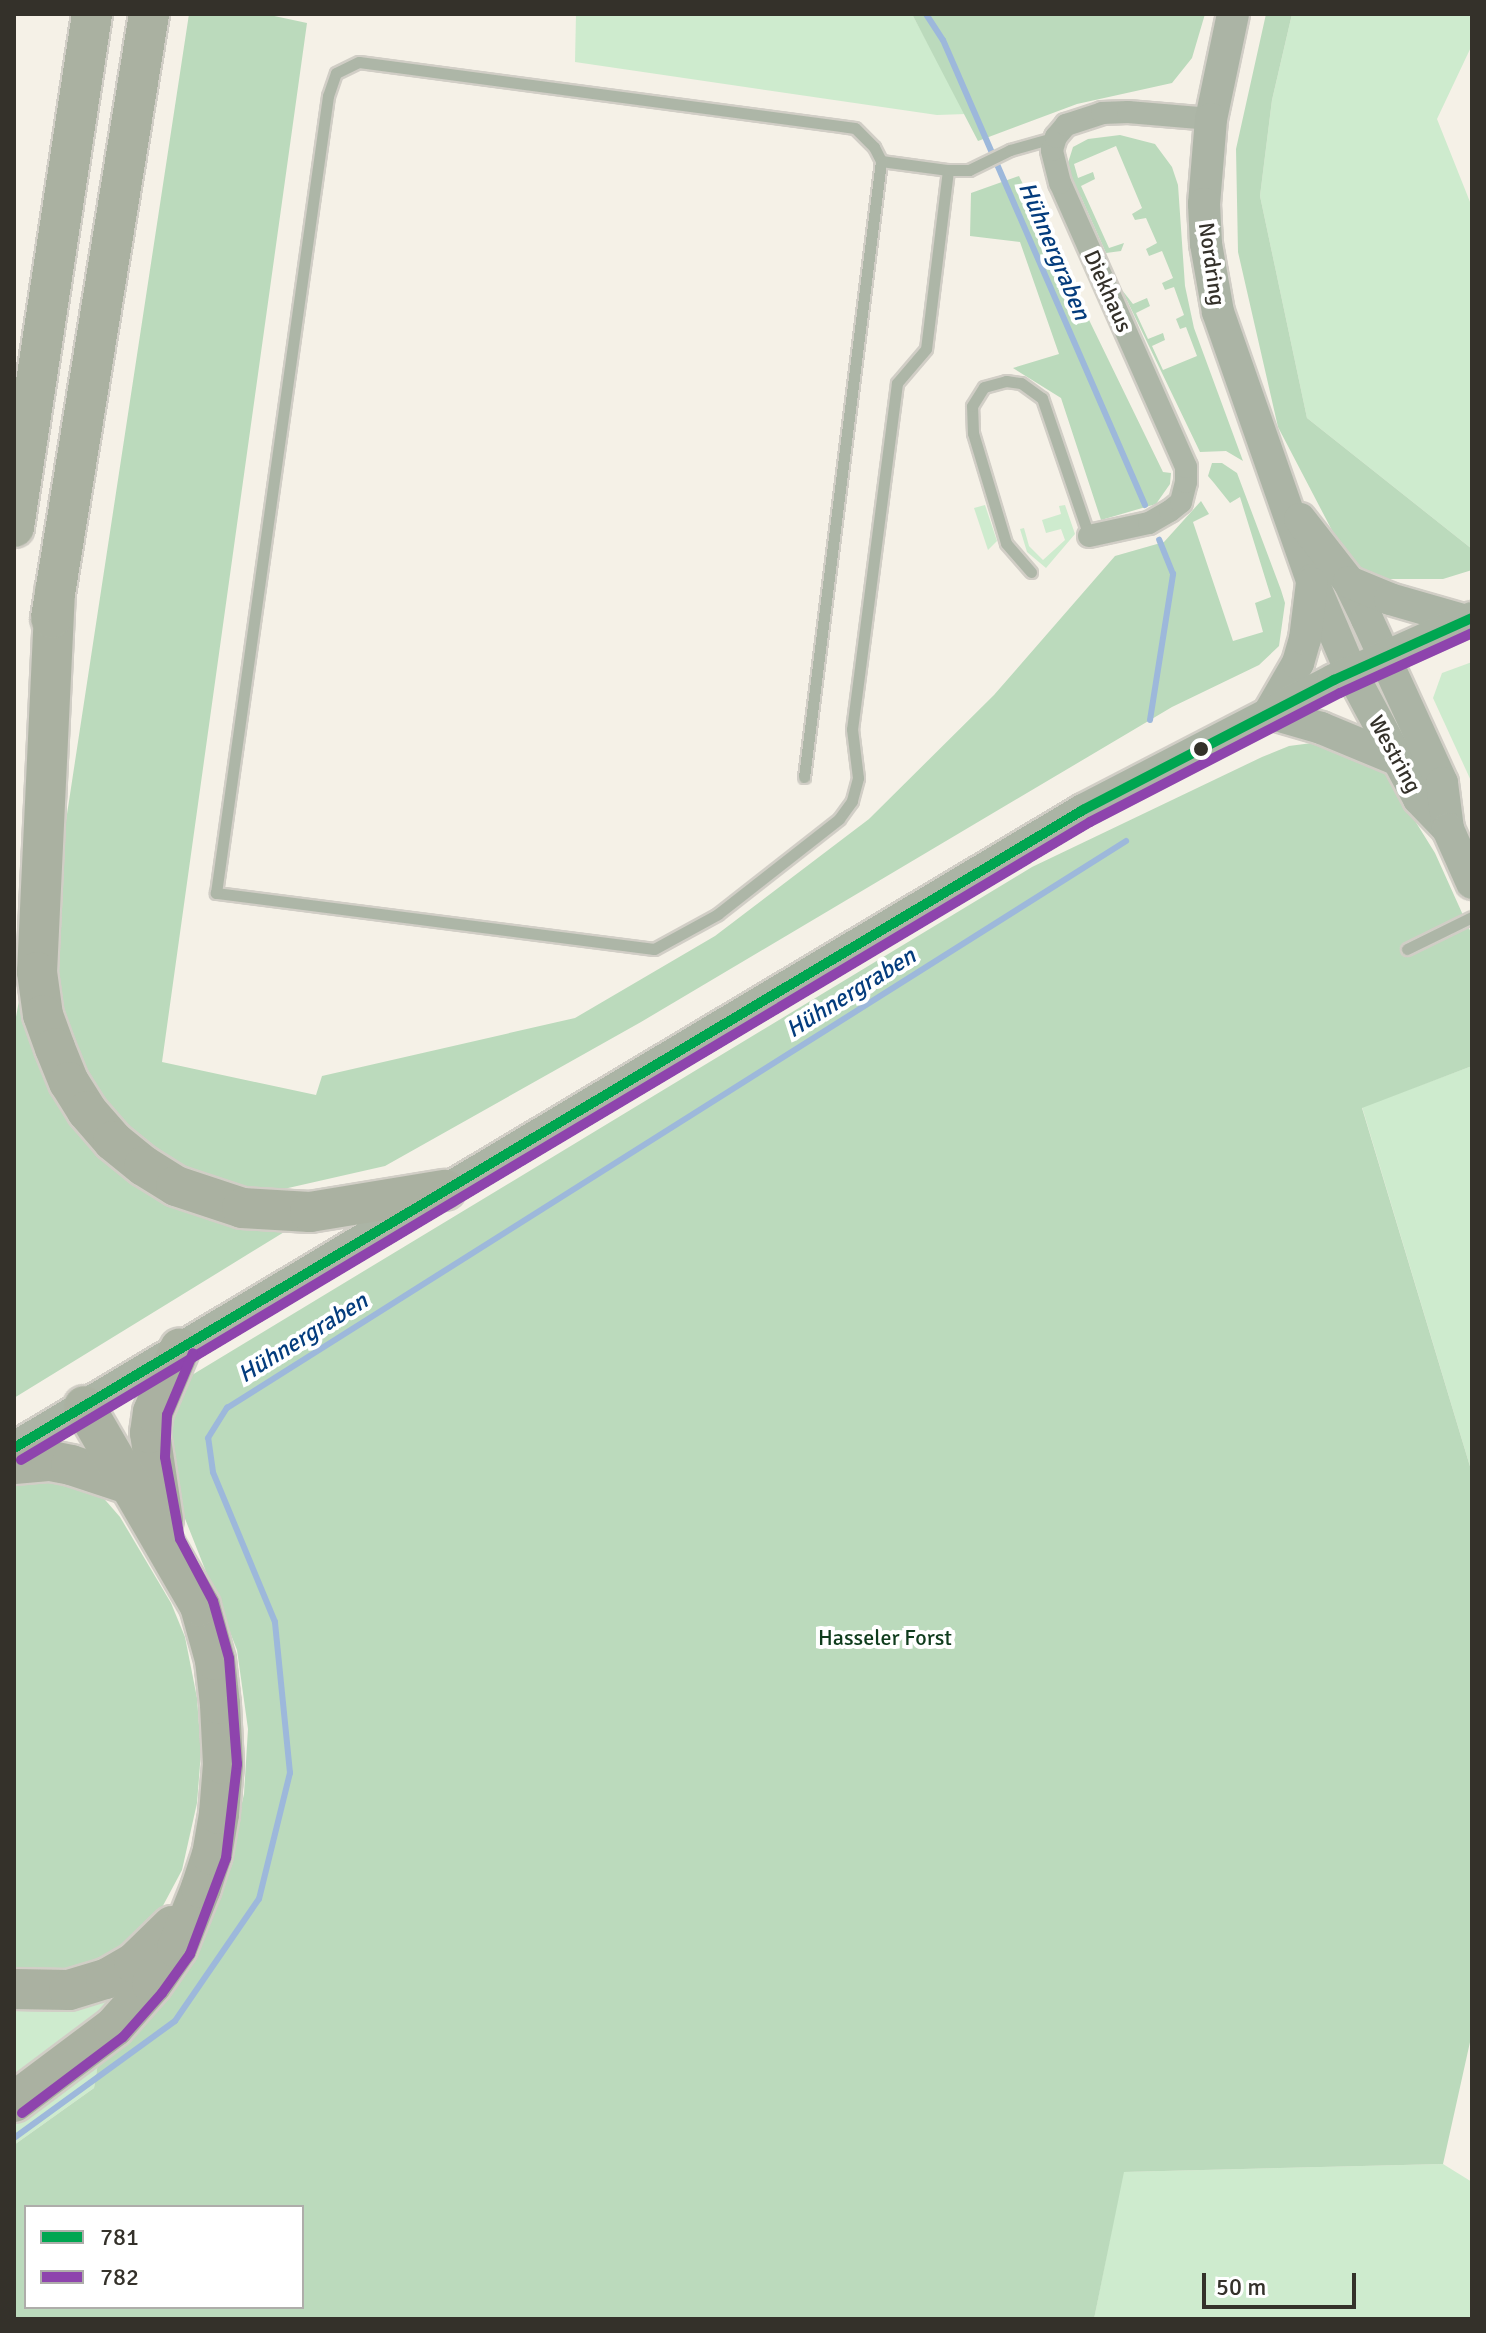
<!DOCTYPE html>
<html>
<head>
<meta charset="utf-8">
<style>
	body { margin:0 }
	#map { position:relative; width:1486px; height:2333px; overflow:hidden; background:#f5f1e7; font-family:Signika,sans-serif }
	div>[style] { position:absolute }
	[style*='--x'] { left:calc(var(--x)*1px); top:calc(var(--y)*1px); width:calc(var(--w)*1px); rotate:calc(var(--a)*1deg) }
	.green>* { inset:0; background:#ceebce }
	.forest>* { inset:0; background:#bbdabc }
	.stream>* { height:6px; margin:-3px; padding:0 3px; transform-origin:3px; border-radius:3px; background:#9db8db }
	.roads { filter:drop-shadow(2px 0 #d1cec6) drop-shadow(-2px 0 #d1cec6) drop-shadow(0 2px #d1cec6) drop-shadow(0 -2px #d1cec6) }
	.lane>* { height:11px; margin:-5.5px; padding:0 5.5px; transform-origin:5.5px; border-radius:5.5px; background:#adb6a7 }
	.street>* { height:22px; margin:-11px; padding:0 11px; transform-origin:11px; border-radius:11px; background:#adb6a7 }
	.secondary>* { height:32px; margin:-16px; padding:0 16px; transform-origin:16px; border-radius:16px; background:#abb4a5 }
	.highway>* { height:40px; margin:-20px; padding:0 20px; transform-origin:20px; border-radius:20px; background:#aab1a1 }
	.bus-1>* { height:10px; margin:-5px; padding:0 5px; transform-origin:5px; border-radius:5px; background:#00a651 }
	.bus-2>* { height:10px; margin:-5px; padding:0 5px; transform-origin:5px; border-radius:5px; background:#8e44ad }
	.dots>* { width:22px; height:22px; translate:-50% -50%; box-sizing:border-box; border:4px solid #fff; border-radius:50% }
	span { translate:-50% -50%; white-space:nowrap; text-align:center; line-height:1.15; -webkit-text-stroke:8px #fff; paint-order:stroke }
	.street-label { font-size:22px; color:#34312a }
	.park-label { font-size:22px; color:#0f3c1d }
	.water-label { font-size:24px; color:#043c7d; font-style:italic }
	.frame { position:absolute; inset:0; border:16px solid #34312a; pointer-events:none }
	.legend { position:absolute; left:24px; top:2205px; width:280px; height:104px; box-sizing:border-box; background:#fff; border:2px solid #aeadaa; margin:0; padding:10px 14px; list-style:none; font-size:24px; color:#34312a }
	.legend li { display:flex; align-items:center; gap:16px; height:40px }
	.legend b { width:40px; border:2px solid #aeadaa }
	.scale { position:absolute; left:1202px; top:2273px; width:154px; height:36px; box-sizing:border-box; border:4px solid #34312a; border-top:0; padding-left:10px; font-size:24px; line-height:28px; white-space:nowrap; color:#34312a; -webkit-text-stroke:6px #fff; paint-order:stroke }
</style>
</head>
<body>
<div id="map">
	<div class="green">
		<i style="clip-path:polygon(576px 14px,912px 14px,966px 114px,937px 115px,575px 62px)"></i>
		<i style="clip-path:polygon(1292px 14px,1472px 14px,1472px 45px,1437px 119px,1472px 207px,1472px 549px,1307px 418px,1260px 196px,1272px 100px)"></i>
		<i style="clip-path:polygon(985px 505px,997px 541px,988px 550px,974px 508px)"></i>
		<i style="clip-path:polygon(1065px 505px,1075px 534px,1046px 568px,1027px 552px,1020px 529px,1024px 528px,1029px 546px,1043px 560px,1065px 540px,1061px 529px,1046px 533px,1042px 520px,1061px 514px,1059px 506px)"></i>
		<i style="clip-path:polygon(1472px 662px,1472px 783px,1433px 698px,1442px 673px)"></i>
		<i style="clip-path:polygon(1472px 1066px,1472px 1473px,1362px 1107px)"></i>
		<i style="clip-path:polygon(174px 1943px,14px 2094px,14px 1995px)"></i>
		<i style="clip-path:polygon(100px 2051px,94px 2088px,14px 2145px,14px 2120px)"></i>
		<i style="clip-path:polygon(1443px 2164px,1472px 2182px,1472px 2319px,1094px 2319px,1123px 2172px)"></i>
	</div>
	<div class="forest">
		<i style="clip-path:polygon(189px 14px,265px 14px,307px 23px,162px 1062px,316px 1095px,322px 1076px,575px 1018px,715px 936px,869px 819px,994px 695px,1115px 556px,1164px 542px,1201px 501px,1209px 514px,1193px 522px,1233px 641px,1263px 632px,1255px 603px,1271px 597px,1240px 497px,1230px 503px,1214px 483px,1208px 476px,1212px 463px,1222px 463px,1237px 473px,1281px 590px,1285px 603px,1279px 646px,1259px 665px,1172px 707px,641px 1022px,385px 1166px,253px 1196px,191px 1176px,143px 1148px,72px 1064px,53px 998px,51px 919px)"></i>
		<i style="clip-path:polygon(912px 14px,1205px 14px,1192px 58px,1172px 83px,1077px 104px,978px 141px)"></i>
		<i style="clip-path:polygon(1266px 14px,1292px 14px,1272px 100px,1260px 196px,1307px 418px,1472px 549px,1472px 570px,1443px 579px,1389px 579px,1383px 590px,1348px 561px,1278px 427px,1238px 252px,1236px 149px)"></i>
		<i style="clip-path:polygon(1120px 135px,1155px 144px,1172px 167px,1178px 185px,1185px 286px,1194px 328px,1243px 461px,1226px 451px,1200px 452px,1122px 290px,1133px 304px,1147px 298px,1150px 306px,1136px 313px,1148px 339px,1163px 333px,1165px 340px,1152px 346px,1163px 370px,1197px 356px,1186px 327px,1180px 329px,1176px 319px,1184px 315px,1174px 287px,1165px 290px,1162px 283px,1173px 278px,1162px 251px,1149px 256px,1146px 249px,1157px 243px,1146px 218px,1135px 220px,1132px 214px,1142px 208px,1116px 146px,1074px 164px,1078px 178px,1093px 172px,1095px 179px,1081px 186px,1109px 248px,1124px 243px,1121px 251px,1106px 253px,1081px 197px,1076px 199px,1067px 166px,1073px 147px,1088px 139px)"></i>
		<i style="clip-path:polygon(1019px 176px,1163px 472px,1171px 473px,1170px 484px,1156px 504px,1101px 520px,1061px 398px,1013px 368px,1059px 354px,1020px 242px,970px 236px,971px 193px)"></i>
		<i style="clip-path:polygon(evenodd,1312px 743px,1348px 751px,1384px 771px,1435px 853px,1472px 935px,1472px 1066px,1362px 1108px,1472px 1473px,1472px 2033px,1443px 2164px,1124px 2172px,1094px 2319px,14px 2319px,14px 2145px,94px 2088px,100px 2051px,226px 1873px,244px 1794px,248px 1729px,237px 1650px,159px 1453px,187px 1378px,1032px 867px,1262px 757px,1289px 746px,1312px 743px,26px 2207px,302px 2207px,302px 2307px,26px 2307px,26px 2207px)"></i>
		<i style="clip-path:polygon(28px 951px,91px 1137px,294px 1226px,14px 1398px,14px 1028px)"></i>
		<i style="clip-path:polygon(48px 1474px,100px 1494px,120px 1517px,171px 1603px,185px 1637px,197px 1698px,201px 1752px,197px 1803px,182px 1870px,158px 1915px,129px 1944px,87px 1965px,43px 1973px,14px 1968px,14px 1482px)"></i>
	</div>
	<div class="stream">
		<i style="--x:926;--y:14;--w:31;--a:57"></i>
		<i style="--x:943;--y:40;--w:507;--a:66.52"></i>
		<i style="--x:1150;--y:720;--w:148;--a:-81"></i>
		<i style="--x:1173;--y:574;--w:37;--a:-112"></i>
		<i style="--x:14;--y:2138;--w:199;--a:-36"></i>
		<i style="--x:175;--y:2021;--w:148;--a:-55.5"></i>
		<i style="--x:259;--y:1899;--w:130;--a:-76.2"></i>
		<i style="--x:290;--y:1773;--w:152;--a:-95.7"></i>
		<i style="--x:275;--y:1622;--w:162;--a:-112.5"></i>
		<i style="--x:213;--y:1472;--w:34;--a:-98"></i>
		<i style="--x:208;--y:1438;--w:36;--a:-58"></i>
		<i style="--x:227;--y:1408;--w:1063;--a:-32.24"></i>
	</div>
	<div class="roads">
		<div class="lane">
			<i style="--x:948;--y:170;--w:180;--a:97"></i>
			<i style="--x:926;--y:349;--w:45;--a:130.5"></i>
			<i style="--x:897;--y:383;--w:349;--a:97.4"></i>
			<i style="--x:852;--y:729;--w:49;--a:83"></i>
			<i style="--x:858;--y:778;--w:24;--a:105"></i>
			<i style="--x:852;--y:801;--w:22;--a:126"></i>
			<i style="--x:839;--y:819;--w:154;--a:141.9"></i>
			<i style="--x:718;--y:914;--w:73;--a:151.3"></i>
			<i style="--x:654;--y:949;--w:442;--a:-172.7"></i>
			<i style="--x:216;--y:893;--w:805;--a:-82"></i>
			<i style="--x:328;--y:96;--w:24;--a:-71"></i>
			<i style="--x:336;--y:73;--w:25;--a:-26"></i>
			<i style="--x:359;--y:62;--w:500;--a:7.58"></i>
			<i style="--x:855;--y:128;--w:27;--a:45"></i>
			<i style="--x:874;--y:147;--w:16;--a:63"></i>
			<i style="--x:881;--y:161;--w:68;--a:7.7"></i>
			<i style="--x:948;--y:170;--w:21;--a:0"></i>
			<i style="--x:969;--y:170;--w:46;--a:-26"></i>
			<i style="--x:1010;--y:150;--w:48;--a:-15.8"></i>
			<i style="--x:1031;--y:572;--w:38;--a:-131"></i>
			<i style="--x:1006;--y:543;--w:115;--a:-106.7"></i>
			<i style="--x:973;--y:433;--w:27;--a:-92"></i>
			<i style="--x:972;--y:406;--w:22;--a:-58"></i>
			<i style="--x:984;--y:387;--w:23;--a:-15"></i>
			<i style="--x:1006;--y:381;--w:15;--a:8"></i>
			<i style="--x:1021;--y:383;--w:26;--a:36"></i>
			<i style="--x:1042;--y:398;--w:146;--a:71.2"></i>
			<i style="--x:804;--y:777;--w:621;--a:-82.87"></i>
			<i style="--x:1407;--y:949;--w:72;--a:-26.2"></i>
		</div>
		<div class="street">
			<i style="--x:1089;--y:536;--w:61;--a:-12.2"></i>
			<i style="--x:1149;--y:523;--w:24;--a:-30"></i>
			<i style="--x:1170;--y:511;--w:14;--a:-39"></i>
			<i style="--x:1181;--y:502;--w:21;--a:-76"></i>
			<i style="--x:1186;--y:482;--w:15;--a:-90"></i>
			<i style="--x:1186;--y:467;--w:311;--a:-113.9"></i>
			<i style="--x:1060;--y:183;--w:34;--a:-104"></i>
			<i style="--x:1052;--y:150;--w:14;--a:-73"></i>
			<i style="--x:1056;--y:137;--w:16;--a:-50"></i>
			<i style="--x:1066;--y:125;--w:38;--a:-18"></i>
			<i style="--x:1102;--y:113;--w:26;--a:-2"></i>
			<i style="--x:1128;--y:112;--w:83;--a:4.8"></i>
		</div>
		<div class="secondary">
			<i style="--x:1233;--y:14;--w:107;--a:101.8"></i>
			<i style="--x:1211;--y:119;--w:85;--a:94.7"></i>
			<i style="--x:1204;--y:204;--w:40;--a:87.1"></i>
			<i style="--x:1206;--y:244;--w:69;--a:80"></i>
			<i style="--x:1218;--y:312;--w:284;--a:70.7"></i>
			<i style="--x:1312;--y:580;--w:100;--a:67"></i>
			<i style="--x:1351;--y:672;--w:144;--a:61.8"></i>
			<i style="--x:1419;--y:799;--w:42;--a:46"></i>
			<i style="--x:1300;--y:519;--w:80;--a:52.1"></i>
			<i style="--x:1349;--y:582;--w:41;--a:64.1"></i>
			<i style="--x:1367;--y:619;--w:180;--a:65.4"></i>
			<i style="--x:1442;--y:783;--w:46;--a:82.6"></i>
			<i style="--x:1448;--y:829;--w:59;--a:66"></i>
			<i style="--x:1349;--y:582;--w:44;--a:22.5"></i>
			<i style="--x:1390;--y:599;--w:79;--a:16.1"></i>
			<i style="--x:1269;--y:713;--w:58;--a:-59.9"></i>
			<i style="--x:1298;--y:663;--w:25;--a:-74"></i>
			<i style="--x:1305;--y:639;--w:56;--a:-82.9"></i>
			<i style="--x:1269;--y:713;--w:54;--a:16.1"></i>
			<i style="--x:1321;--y:728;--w:81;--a:22.5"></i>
			<i style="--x:14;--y:1448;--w:1245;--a:-30.83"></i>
			<i style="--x:1083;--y:810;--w:283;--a:-27.4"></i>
			<i style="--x:1334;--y:680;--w:151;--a:-24.2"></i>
		</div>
		<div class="highway">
			<i style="--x:14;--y:527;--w:519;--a:-81.35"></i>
			<i style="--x:55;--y:591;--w:381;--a:92.7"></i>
			<i style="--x:37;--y:972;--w:43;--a:82.1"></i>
			<i style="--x:43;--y:1015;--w:35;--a:70"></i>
			<i style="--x:55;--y:1048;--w:37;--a:68"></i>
			<i style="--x:69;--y:1082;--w:34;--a:58"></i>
			<i style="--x:87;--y:1111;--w:40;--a:49"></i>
			<i style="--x:113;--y:1141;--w:40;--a:39"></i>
			<i style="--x:144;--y:1166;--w:38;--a:32"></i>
			<i style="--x:176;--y:1186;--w:70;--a:18.4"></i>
			<i style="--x:242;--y:1208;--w:68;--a:3.4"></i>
			<i style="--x:310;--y:1212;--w:137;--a:-9.3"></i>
			<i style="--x:51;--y:618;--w:612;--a:-80.78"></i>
			<i style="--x:14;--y:1464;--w:37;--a:-5"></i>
			<i style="--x:51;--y:1461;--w:20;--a:11"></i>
			<i style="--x:71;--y:1465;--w:63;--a:18.4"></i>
			<i style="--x:163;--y:1520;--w:88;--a:-98.5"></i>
			<i style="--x:150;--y:1433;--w:21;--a:-82"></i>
			<i style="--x:153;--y:1412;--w:69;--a:-67.1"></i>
			<i style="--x:14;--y:1989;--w:55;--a:1"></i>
			<i style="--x:69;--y:1990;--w:39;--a:-17"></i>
			<i style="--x:106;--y:1979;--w:32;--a:-30"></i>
			<i style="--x:134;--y:1963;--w:53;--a:-44.2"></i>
			<i style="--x:14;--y:2102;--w:125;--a:-36.9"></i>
			<i style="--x:114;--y:2027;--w:57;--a:-48.5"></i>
			<i style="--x:152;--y:1984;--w:44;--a:-55.2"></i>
			<i style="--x:177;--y:1948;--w:65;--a:-68.2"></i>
			<i style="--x:201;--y:1888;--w:35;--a:-72"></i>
			<i style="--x:212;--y:1855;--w:42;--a:-80.3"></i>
			<i style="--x:219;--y:1814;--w:50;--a:-85.4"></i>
			<i style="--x:223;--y:1764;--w:60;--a:-92.9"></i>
			<i style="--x:220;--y:1704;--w:44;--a:-96.5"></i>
			<i style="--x:215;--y:1660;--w:56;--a:-105.5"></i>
			<i style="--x:200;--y:1606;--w:231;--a:-120.1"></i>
		</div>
	</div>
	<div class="bus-1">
		<i style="--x:14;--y:1448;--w:1245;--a:-30.83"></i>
		<i style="--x:1083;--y:810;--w:283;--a:-27.4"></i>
		<i style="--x:1334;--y:680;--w:151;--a:-24.2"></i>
	</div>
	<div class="bus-2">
		<i style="--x:21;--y:1460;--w:1245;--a:-30.83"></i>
		<i style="--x:1090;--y:822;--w:281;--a:-27.3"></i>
		<i style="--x:1340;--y:693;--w:145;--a:-24.4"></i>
		<i style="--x:22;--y:2113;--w:126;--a:-37"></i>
		<i style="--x:123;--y:2037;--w:59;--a:-48.4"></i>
		<i style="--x:162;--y:1993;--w:48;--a:-54.3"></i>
		<i style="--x:190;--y:1954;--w:103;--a:-69.4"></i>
		<i style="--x:226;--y:1858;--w:95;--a:-83.3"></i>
		<i style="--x:237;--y:1764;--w:106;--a:-94.3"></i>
		<i style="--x:229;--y:1658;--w:59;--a:-105.7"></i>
		<i style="--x:213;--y:1601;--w:70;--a:-118"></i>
		<i style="--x:180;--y:1539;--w:83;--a:-100.4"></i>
		<i style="--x:165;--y:1457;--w:42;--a:-87.3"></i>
		<i style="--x:167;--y:1415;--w:67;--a:-67.2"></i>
	</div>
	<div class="dots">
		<i style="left:1201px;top:749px;background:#34312a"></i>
	</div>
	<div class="street-label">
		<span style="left:1212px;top:264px;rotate:82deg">Nordring</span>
		<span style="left:1108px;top:291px;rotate:66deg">Diekhaus</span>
		<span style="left:1395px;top:754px;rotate:61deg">Westring</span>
	</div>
	<div class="park-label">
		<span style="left:885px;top:1638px">Hasseler Forst</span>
	</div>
	<div class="water-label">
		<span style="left:1054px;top:251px;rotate:67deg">Hühnergraben</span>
		<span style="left:851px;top:993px;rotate:-32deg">Hühnergraben</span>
		<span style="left:303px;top:1338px;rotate:-32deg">Hühnergraben</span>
	</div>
	<div class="frame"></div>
	<ul class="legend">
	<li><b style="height:10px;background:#00a651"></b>781</li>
	<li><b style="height:10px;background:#8e44ad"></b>782</li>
	</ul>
	<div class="scale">50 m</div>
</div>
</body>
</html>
